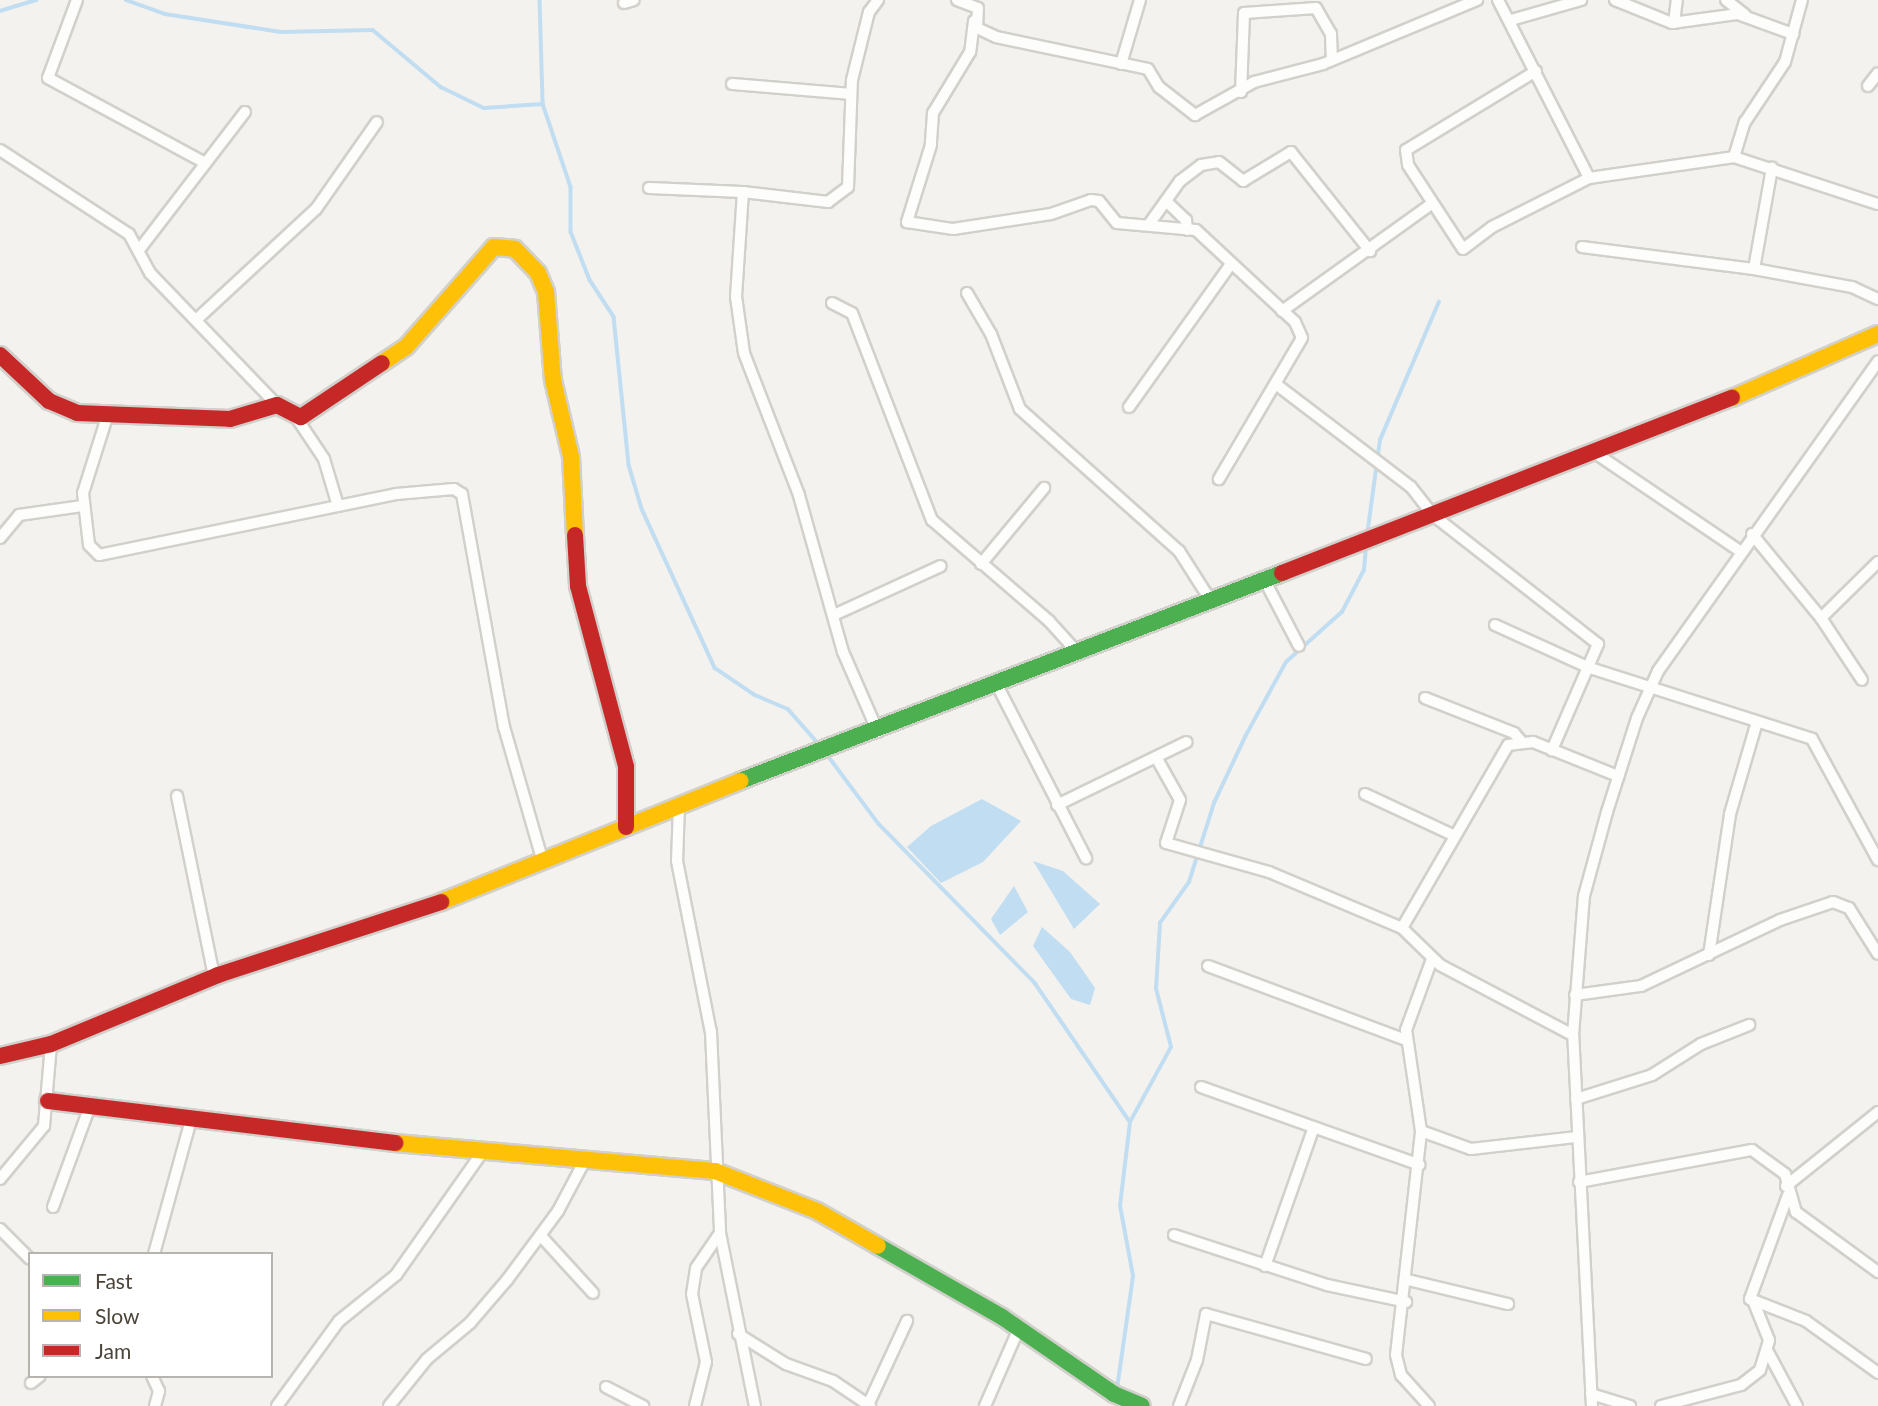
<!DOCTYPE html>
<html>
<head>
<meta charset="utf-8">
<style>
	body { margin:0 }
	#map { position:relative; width:1878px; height:1406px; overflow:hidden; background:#f4f2ee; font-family:Lato,sans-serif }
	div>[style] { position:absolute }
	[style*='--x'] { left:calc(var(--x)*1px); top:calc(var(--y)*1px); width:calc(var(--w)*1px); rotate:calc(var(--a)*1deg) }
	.water>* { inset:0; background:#c0ddf1 }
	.stream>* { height:3.5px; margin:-1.75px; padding:0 1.75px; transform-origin:1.75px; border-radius:1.75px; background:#c0ddf1 }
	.roads { filter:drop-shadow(2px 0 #d2d0cb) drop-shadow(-2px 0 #d2d0cb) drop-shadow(0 2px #d2d0cb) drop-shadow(0 -2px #d2d0cb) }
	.street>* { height:10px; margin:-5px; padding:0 5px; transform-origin:5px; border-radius:5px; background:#fdfdfc }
	.fast>* { height:16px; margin:-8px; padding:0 8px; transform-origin:8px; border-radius:8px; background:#4caf50 }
	.slow>* { height:16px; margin:-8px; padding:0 8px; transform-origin:8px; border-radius:8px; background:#ffc107 }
	.jam>* { height:16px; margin:-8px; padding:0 8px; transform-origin:8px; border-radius:8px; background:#c62828 }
	span { translate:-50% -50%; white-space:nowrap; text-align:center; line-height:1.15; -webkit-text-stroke:5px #fff; paint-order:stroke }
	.legend { position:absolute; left:28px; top:1252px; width:245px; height:126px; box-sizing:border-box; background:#fff; border:2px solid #b7b4b0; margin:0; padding:9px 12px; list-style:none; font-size:21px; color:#4b4439 }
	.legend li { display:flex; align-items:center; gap:14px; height:35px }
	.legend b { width:35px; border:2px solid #b7b4b0 }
</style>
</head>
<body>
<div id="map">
	<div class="water">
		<i style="clip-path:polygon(982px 799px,1021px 821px,983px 862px,941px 883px,907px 847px,931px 826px)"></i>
		<i style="clip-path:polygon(1033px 861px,1063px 871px,1100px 904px,1074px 929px)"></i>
		<i style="clip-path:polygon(1014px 886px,1028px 912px,1000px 935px,991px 919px)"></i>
		<i style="clip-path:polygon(1042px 927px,1070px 952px,1095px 988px,1090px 1005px,1071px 999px,1033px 946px)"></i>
	</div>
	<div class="stream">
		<i style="--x:126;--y:0;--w:41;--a:19.7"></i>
		<i style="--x:165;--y:14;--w:117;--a:8.8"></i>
		<i style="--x:281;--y:32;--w:92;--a:-1.2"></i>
		<i style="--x:373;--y:30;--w:89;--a:40"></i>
		<i style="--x:441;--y:87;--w:48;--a:26"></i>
		<i style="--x:484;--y:108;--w:59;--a:-3.9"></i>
		<i style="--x:540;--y:0;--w:104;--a:88.3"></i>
		<i style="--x:543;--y:104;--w:88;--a:71.4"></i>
		<i style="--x:571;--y:187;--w:45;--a:90"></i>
		<i style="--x:571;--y:232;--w:52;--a:68.4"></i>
		<i style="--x:590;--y:280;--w:44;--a:57"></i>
		<i style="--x:614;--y:317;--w:149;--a:84.2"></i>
		<i style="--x:629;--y:465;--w:46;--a:73.5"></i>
		<i style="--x:642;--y:509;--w:175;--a:65.3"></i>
		<i style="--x:715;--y:668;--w:48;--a:34"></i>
		<i style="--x:755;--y:695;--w:36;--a:23"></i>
		<i style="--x:788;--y:709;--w:47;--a:48.5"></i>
		<i style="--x:0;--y:11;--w:38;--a:-17"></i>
		<i style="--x:1367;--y:536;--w:97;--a:-82.3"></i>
		<i style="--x:1380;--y:440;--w:150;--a:-66.9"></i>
		<i style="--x:826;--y:753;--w:89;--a:53.3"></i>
		<i style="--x:879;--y:824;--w:223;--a:45.5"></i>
		<i style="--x:1035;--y:983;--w:168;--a:55.6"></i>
		<i style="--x:1117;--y:1389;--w:114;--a:-81.9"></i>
		<i style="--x:1133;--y:1276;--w:71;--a:-100.5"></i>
		<i style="--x:1120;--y:1206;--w:85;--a:-83.2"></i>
		<i style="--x:1130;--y:1122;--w:85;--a:-61.3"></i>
		<i style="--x:1171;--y:1047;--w:60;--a:-104.5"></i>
		<i style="--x:1156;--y:989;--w:66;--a:-86.5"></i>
		<i style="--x:1160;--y:923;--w:50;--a:-54.7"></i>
		<i style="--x:1189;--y:882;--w:83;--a:-72.4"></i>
		<i style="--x:1214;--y:803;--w:73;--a:-64.8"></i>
		<i style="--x:1245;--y:737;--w:85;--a:-61.3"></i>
		<i style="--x:1286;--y:662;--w:75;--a:-41.8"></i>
		<i style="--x:1342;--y:612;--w:47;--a:-62.4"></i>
		<i style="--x:1364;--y:570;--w:23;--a:-85"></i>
	</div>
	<div class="roads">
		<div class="street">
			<i style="--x:77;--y:0;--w:83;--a:110.4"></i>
			<i style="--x:48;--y:78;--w:179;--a:28.4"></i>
			<i style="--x:957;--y:0;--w:22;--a:21"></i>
			<i style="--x:978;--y:8;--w:20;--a:93"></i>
			<i style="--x:977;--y:28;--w:21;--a:25"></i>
			<i style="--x:996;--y:37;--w:155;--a:11.9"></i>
			<i style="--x:1148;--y:69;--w:21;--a:59"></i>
			<i style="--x:1159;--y:87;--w:46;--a:37.9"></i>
			<i style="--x:1195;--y:115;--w:68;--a:-29.2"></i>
			<i style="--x:1254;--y:82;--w:71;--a:-14.6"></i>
			<i style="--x:1323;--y:64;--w:167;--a:-22.6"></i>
			<i style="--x:1498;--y:0;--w:200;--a:62.9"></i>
			<i style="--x:1589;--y:178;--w:147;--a:-8.2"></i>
			<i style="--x:1734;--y:157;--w:151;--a:18.1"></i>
			<i style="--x:1615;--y:0;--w:61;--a:22"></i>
			<i style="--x:1672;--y:23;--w:67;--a:-7.8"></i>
			<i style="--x:1738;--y:14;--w:59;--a:20"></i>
			<i style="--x:1726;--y:0;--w:24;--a:38"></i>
			<i style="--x:624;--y:3;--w:10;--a:-17"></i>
			<i style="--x:1511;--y:20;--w:73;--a:-15.9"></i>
			<i style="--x:974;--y:21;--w:31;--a:97"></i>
			<i style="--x:970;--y:52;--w:71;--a:121.2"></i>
			<i style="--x:933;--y:113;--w:32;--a:94"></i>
			<i style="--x:931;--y:145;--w:81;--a:107.3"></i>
			<i style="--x:907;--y:222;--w:47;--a:8.7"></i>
			<i style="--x:953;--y:229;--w:99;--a:-8.7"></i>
			<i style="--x:1051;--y:214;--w:42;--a:-19.3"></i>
			<i style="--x:1091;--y:200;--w:8;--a:7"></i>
			<i style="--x:1099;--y:201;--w:28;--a:51"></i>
			<i style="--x:1117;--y:223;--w:79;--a:5.1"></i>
			<i style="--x:1196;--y:230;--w:135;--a:42.9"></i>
			<i style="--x:1295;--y:322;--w:17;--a:66"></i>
			<i style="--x:1302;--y:338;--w:164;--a:120.5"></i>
			<i style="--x:1674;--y:23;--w:23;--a:-83"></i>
			<i style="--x:1121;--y:64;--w:67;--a:-73.5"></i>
			<i style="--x:1536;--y:71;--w:152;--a:148.7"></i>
			<i style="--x:1406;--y:150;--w:15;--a:82"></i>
			<i style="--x:1408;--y:165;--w:100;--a:56.8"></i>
			<i style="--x:1463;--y:249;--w:36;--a:-37"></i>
			<i style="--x:1492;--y:227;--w:109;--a:-26.8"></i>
			<i style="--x:732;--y:84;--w:118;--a:4.8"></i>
			<i style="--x:1868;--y:86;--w:16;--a:-52"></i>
			<i style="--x:1241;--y:92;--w:79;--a:-87.8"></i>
			<i style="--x:1244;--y:13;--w:72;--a:-4"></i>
			<i style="--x:1316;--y:8;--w:30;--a:60"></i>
			<i style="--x:1331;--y:34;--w:26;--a:88"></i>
			<i style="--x:0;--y:150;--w:154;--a:33.1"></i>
			<i style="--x:129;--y:234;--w:44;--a:61.7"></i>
			<i style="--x:150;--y:273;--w:183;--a:46.1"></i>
			<i style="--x:1734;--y:157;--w:37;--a:-73"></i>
			<i style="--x:1745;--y:122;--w:72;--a:-56.3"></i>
			<i style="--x:1785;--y:62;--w:64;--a:-74.7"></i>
			<i style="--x:649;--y:188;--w:94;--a:2.4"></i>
			<i style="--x:1166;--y:201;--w:28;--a:44"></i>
			<i style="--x:1186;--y:220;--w:10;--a:84"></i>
			<i style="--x:1150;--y:223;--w:52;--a:-54.5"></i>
			<i style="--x:1180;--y:181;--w:26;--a:-37"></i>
			<i style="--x:1201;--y:165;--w:18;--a:-9"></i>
			<i style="--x:1219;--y:162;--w:31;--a:38"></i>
			<i style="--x:1243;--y:181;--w:56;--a:-31.1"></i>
			<i style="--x:1291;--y:152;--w:127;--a:51.4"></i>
			<i style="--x:1582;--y:247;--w:173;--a:7.3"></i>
			<i style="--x:1754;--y:269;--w:100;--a:10.4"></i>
			<i style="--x:1852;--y:287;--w:29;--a:25"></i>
			<i style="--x:139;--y:250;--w:174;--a:-52.5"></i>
			<i style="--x:1754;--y:269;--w:103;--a:-79.9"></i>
			<i style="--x:967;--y:293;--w:48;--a:59.7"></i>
			<i style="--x:991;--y:334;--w:80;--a:68.9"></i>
			<i style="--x:1020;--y:409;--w:213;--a:41.8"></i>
			<i style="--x:1179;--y:551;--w:59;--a:57.4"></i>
			<i style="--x:832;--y:303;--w:22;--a:27"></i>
			<i style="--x:852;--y:313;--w:222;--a:68.9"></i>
			<i style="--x:932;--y:520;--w:155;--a:40.8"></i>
			<i style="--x:1049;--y:621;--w:43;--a:47.8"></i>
			<i style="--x:1282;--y:311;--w:182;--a:-35.6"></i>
			<i style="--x:196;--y:320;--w:163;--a:-42.8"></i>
			<i style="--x:316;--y:209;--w:106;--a:-55"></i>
			<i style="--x:1277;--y:385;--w:168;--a:37.3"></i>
			<i style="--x:1411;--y:487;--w:37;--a:52"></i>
			<i style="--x:1434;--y:516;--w:208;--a:38"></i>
			<i style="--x:1598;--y:644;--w:116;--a:113.5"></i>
			<i style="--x:1129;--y:407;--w:176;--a:-54.5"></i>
			<i style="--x:107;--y:417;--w:80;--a:107.5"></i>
			<i style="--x:83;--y:493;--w:52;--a:83.4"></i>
			<i style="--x:89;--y:545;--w:14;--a:45"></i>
			<i style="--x:99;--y:555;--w:303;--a:-11.6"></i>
			<i style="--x:396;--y:494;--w:58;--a:-4.9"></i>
			<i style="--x:454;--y:489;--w:9;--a:32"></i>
			<i style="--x:462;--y:494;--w:237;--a:79.8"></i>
			<i style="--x:504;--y:727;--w:141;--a:73.9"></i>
			<i style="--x:296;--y:417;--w:50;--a:56.3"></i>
			<i style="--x:324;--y:459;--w:49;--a:73.4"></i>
			<i style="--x:1595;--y:453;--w:175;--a:34.1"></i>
			<i style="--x:1752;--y:534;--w:109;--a:50.6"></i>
			<i style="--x:1821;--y:618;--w:74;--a:56.5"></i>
			<i style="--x:0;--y:538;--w:30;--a:-50"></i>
			<i style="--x:19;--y:515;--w:64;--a:-8.1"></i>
			<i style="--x:981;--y:564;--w:99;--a:-50.3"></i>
			<i style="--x:1265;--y:581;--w:73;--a:62.4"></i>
			<i style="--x:836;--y:614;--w:115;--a:-24.6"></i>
			<i style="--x:1821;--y:618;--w:80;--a:-44.5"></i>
			<i style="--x:1495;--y:625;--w:104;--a:24.4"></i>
			<i style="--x:1590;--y:668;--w:233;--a:17.7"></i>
			<i style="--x:1812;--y:739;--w:138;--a:61.4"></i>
			<i style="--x:997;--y:685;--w:195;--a:62.8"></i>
			<i style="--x:1425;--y:698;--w:96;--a:21.5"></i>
			<i style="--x:1514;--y:733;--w:11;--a:49"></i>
			<i style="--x:878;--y:732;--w:87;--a:-113.6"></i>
			<i style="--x:843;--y:652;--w:163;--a:-105.7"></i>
			<i style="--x:799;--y:495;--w:152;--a:-111.2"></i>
			<i style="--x:744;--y:353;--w:57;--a:-98.1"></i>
			<i style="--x:736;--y:297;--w:105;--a:-86.2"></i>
			<i style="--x:743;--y:192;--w:86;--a:6.7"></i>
			<i style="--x:828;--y:202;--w:25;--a:-37"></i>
			<i style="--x:848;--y:187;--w:107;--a:-87.9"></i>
			<i style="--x:852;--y:80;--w:70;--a:-76"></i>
			<i style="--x:869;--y:12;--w:15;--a:-53"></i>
			<i style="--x:1156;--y:757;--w:49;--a:60.8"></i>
			<i style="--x:1180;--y:800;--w:45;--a:108"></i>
			<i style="--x:1166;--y:843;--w:107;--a:15.7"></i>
			<i style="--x:1269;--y:872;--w:144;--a:22.8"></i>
			<i style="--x:1402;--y:928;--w:53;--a:44.2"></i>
			<i style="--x:1440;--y:965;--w:150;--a:27.8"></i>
			<i style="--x:1365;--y:794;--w:97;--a:25"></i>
			<i style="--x:177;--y:796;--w:185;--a:78.4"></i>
			<i style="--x:679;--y:805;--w:56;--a:92"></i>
			<i style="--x:677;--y:861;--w:174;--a:78.8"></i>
			<i style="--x:711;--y:1032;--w:201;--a:87.4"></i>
			<i style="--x:720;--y:1233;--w:177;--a:78.6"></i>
			<i style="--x:1057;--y:805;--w:144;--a:-25.9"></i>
			<i style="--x:1402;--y:928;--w:211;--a:-59.9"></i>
			<i style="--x:1508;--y:745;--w:25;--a:-7"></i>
			<i style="--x:1533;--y:742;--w:92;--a:21.8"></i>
			<i style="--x:1709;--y:955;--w:143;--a:-81.5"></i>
			<i style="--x:1730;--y:814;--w:93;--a:-73.7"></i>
			<i style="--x:1208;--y:966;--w:211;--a:20.5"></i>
			<i style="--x:1575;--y:995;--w:67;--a:-7.8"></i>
			<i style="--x:1641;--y:986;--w:154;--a:-25.4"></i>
			<i style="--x:1780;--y:920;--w:56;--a:-18.8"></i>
			<i style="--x:1833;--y:902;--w:17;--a:21"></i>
			<i style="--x:1849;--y:908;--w:54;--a:57.8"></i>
			<i style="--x:1201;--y:1087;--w:232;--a:19.6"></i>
			<i style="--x:1576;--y:1099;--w:80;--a:-17.5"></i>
			<i style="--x:1652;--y:1075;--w:58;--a:-32.3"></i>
			<i style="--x:1701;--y:1044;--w:52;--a:-21.6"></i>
			<i style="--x:1421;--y:1131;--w:53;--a:19.8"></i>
			<i style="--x:1471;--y:1149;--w:107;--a:-6.5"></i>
			<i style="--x:0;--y:1179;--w:69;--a:-50.3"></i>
			<i style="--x:44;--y:1126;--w:82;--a:-85.1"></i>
			<i style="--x:1579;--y:1182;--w:176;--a:-10.5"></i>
			<i style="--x:1752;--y:1150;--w:41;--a:36"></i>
			<i style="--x:1785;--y:1174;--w:40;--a:74"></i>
			<i style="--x:1796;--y:1212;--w:102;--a:36.2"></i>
			<i style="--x:1786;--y:1186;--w:118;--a:-38.8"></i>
			<i style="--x:1788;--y:1195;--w:111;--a:110.1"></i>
			<i style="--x:1750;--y:1299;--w:60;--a:21.4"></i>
			<i style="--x:1806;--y:1321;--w:89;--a:35.8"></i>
			<i style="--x:53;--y:1207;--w:108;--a:-69.9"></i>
			<i style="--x:0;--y:1229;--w:42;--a:45"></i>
			<i style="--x:1174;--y:1235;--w:161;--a:18.1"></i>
			<i style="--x:1327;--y:1285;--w:81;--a:12.1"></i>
			<i style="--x:541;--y:1236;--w:77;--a:47.6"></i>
			<i style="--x:154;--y:1254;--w:139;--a:-74.6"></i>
			<i style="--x:1265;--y:1266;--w:147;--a:-70.6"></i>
			<i style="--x:1408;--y:1280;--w:103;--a:13.5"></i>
			<i style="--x:738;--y:1334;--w:57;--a:32"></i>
			<i style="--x:786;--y:1364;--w:50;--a:19.9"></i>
			<i style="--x:833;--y:1381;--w:45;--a:34"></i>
			<i style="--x:1768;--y:1352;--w:61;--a:61.8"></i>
			<i style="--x:152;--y:1376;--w:17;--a:65"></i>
			<i style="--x:159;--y:1391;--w:16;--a:105"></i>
			<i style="--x:31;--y:1383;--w:11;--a:-38"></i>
			<i style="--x:606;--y:1387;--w:42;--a:27.2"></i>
			<i style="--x:1591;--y:1394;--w:41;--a:17.1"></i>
			<i style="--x:868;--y:1405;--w:93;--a:-65.1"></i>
			<i style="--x:277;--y:1406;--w:105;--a:-53.9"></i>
			<i style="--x:339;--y:1321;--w:73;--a:-38.9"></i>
			<i style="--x:396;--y:1275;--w:148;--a:-54.9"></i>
			<i style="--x:389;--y:1406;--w:60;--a:-51"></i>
			<i style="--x:427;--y:1359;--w:56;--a:-39.9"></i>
			<i style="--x:470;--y:1323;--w:57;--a:-49.3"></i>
			<i style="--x:507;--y:1280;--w:86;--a:-53.5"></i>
			<i style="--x:558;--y:1211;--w:55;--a:-62"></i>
			<i style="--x:695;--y:1406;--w:45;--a:-76"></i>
			<i style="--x:706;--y:1362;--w:69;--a:-101.6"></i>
			<i style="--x:692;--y:1294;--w:26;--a:-81"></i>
			<i style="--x:696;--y:1268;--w:42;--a:-55.6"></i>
			<i style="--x:985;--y:1406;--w:85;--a:-66.4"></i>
			<i style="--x:1179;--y:1406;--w:49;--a:-68.6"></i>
			<i style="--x:1197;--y:1360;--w:47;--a:-78.9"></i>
			<i style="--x:1206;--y:1314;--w:166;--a:15.7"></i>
			<i style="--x:1429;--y:1406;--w:42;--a:-132.1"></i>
			<i style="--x:1401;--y:1375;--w:21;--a:-104"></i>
			<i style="--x:1396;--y:1355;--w:225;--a:-83.6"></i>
			<i style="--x:1421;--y:1131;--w:102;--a:-98.4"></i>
			<i style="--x:1406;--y:1030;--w:76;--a:-69.9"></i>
			<i style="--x:1592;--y:1406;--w:371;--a:-92.9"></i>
			<i style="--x:1573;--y:1035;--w:139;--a:-85.5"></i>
			<i style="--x:1584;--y:896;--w:87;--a:-74.7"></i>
			<i style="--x:1607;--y:812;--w:99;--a:-72.3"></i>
			<i style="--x:1637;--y:718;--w:51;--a:-65.9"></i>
			<i style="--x:1658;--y:671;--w:380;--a:-54.6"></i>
			<i style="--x:1661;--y:1406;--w:83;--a:-14.7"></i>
			<i style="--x:1741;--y:1385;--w:24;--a:-38"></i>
			<i style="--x:1760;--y:1370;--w:31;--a:-73"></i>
			<i style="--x:1769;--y:1340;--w:40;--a:-112"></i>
		</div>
		<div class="fast">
			<i style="--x:740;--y:781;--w:581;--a:-20.99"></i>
			<i style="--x:878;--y:1246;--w:143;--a:29.8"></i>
			<i style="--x:1002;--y:1317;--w:136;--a:34.5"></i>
			<i style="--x:1114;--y:1394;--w:30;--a:23"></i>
		</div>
		<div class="slow">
			<i style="--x:382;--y:363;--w:29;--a:-34"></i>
			<i style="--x:406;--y:347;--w:133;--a:-48.7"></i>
			<i style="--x:494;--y:247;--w:21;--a:5"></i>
			<i style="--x:515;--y:249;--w:33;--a:46"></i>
			<i style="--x:538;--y:273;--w:21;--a:67"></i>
			<i style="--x:546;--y:292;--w:88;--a:85.5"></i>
			<i style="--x:553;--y:380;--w:79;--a:76.8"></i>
			<i style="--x:571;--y:457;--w:78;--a:87.1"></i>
			<i style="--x:1732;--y:398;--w:159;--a:-23.7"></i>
			<i style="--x:441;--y:902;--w:323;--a:-22"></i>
			<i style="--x:395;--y:1143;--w:321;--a:5"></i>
			<i style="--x:715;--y:1171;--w:110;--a:21.4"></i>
			<i style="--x:817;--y:1211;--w:70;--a:29.8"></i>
		</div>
		<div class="jam">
			<i style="--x:0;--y:355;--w:67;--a:43.2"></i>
			<i style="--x:49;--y:401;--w:30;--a:23"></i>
			<i style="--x:77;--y:413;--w:153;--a:2.2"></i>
			<i style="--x:230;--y:419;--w:49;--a:-16.6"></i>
			<i style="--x:277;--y:405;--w:27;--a:27"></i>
			<i style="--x:301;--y:417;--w:97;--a:-33.7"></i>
			<i style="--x:575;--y:535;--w:51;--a:86.6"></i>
			<i style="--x:578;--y:586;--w:187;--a:75.1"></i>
			<i style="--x:626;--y:767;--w:60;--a:90"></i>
			<i style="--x:1282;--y:573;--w:483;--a:-21.3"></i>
			<i style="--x:0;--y:1056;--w:52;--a:-13.2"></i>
			<i style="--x:51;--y:1044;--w:181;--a:-22.4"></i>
			<i style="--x:218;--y:975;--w:235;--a:-18.1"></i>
			<i style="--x:48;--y:1101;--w:350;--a:6.9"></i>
		</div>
	</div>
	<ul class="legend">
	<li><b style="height:9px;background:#4caf50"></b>Fast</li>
	<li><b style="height:9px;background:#ffc107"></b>Slow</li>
	<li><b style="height:9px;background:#c62828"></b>Jam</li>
	</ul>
</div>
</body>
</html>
